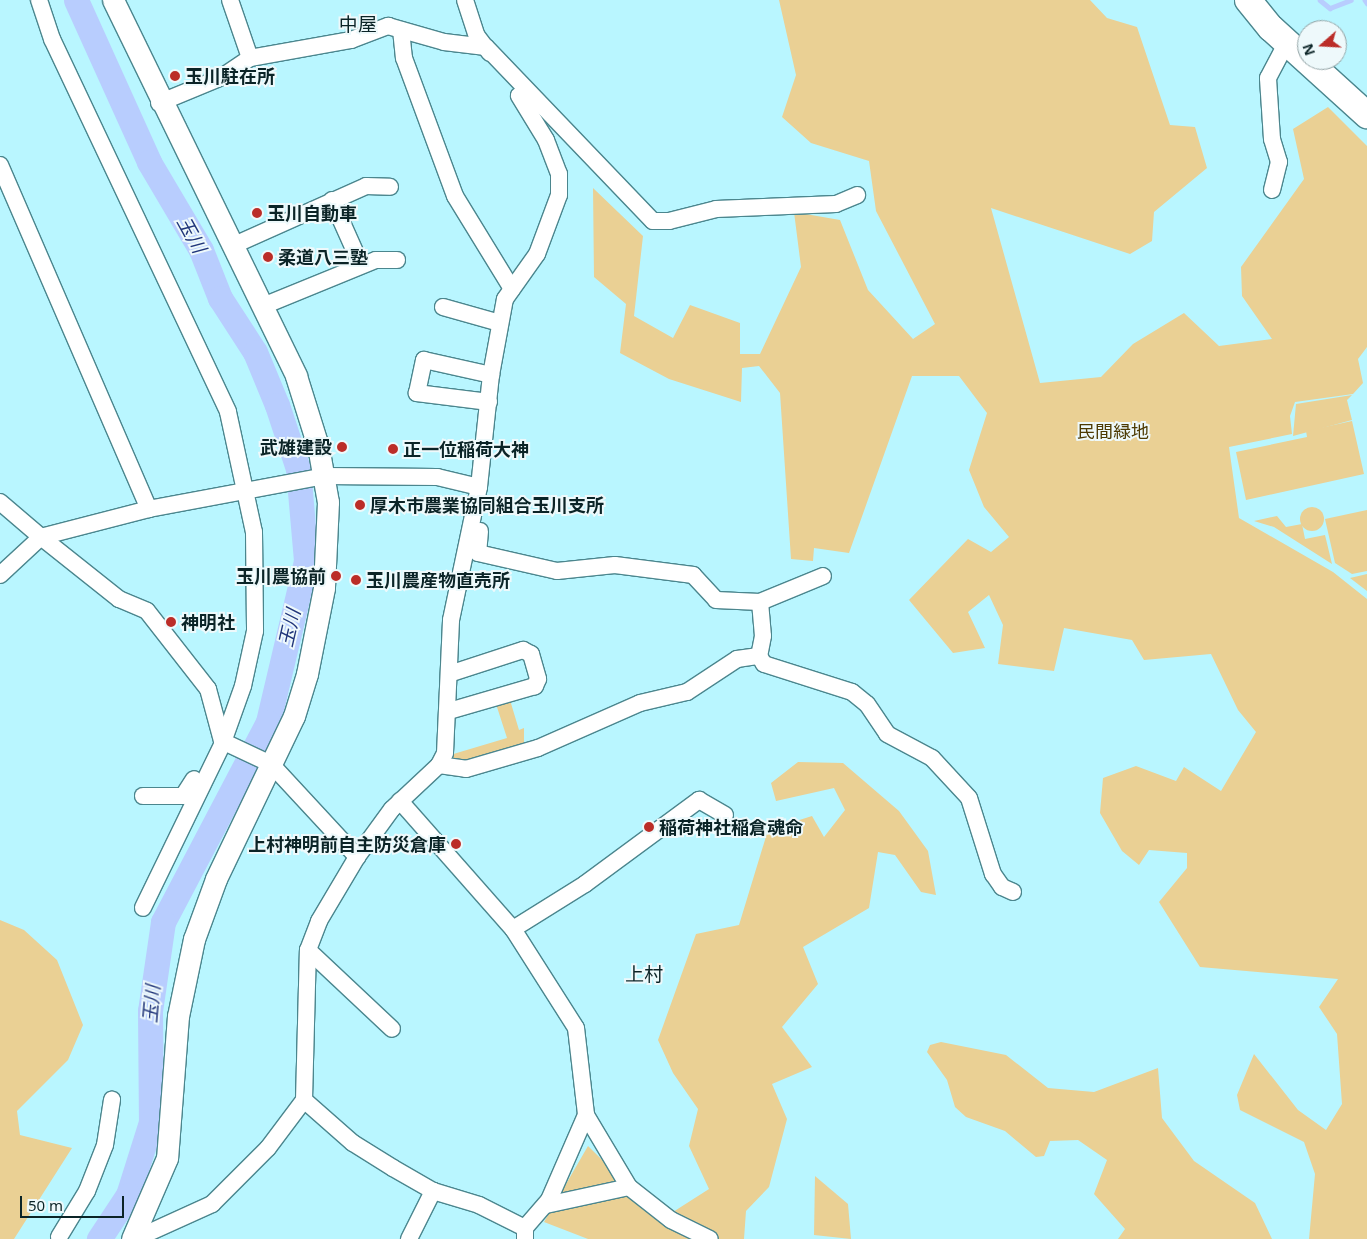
<!DOCTYPE html>
<html>
<head>
<meta charset="utf-8">
<style>
	body { margin:0 }
	#map { position:relative; width:1367px; height:1239px; overflow:hidden; background:#b9f6ff; font-family:"Noto Sans","Noto Sans JP",sans-serif }
	div>[style] { position:absolute }
	[style*='--x'] { left:calc(var(--x)*1px); top:calc(var(--y)*1px); width:calc(var(--w)*1px); rotate:calc(var(--a)*1deg) }
	.green>* { inset:0; background:#ead094 }
	.round { border-radius:50% }
	.stream>* { height:4.5px; margin:-2.25px; padding:0 2.25px; transform-origin:2.25px; border-radius:2.25px; background:#b8cdfe }
	.river>* { height:25px; margin:-12.5px; padding:0 12.5px; transform-origin:12.5px; border-radius:12.5px; background:#b8cdfe }
	.roads { filter:drop-shadow(1px 0 #4b868e) drop-shadow(-1px 0 #4b868e) drop-shadow(0 1px #4b868e) drop-shadow(0 -1px #4b868e) }
	.minor>* { height:16px; margin:-8px; padding:0 8px; transform-origin:8px; border-radius:8px; background:#fff }
	.tertiary>* { height:21px; margin:-10.5px; padding:0 10.5px; transform-origin:10.5px; border-radius:10.5px; background:#fff }
	.primary>* { height:26px; margin:-13px; padding:0 13px; transform-origin:13px; border-radius:13px; background:#fff }
	.dots>* { width:14px; height:14px; translate:-50% -50%; box-sizing:border-box; border:2px solid #eef9fb; border-radius:50% }
	span { translate:-50% -50%; white-space:nowrap; text-align:center; line-height:1.15; -webkit-text-stroke:4px #eef9fb; paint-order:stroke }
	.poi-label { font-size:18px; color:#0b2427; font-weight:700 }
	.left { translate:0 -50%; text-align:left }
	.right { translate:-100% -50%; text-align:right }
	.park-label { font-size:18px; color:#4d3a02 }
	.neighbourhood-label { font-size:19px; color:#0b2427 }
	.water-label { font-size:19px; color:#20357a; font-style:italic }
	.north { position:absolute; left:1297px; top:20px; width:50px; height:50px; box-sizing:border-box; background:#eef9fb; border:1px solid #93a4a6; border-radius:50%; rotate:251deg; font-size:14px; font-weight:700; line-height:20px; text-align:center; color:#0b2427 }
	.north::after { content:''; display:block; margin:auto; width:18px; height:22px; background:#bb2d28; clip-path:polygon(50% 0,100% 100%,50% 72%,0 100%) }
	.scale { position:absolute; left:20px; top:1196px; width:104px; height:22px; box-sizing:border-box; border:2px solid #0b2427; border-top:0; padding-left:6px; font-size:15px; line-height:18px; white-space:nowrap; color:#0b2427; -webkit-text-stroke:4px #eef9fb; paint-order:stroke }
</style>
</head>
<body>
<div id="map">
	<div class="green">
		<i style="clip-path:polygon(779px 0,1090px 0,1107px 18px,1137px 27px,1170px 125px,1195px 127px,1207px 168px,1154px 212px,1152px 241px,1130px 254px,991px 208px,1040px 383px,1101px 377px,1133px 344px,1184px 313px,1219px 346px,1272px 339px,1242px 296px,1241px 267px,1304px 179px,1293px 129px,1328px 107px,1367px 146px,1367px 347px,1358px 359px,1363px 383px,1353px 394px,1295px 402px,1290px 416px,1292px 434px,1229px 447px,1239px 518px,1333px 572px,1367px 599px,1367px 1239px,1309px 1239px,1315px 1174px,1304px 1142px,1240px 1110px,1237px 1095px,1254px 1054px,1298px 1110px,1326px 1130px,1342px 1104px,1337px 1034px,1319px 1007px,1338px 979px,1200px 967px,1159px 902px,1187px 868px,1187px 853px,1149px 850px,1139px 865px,1122px 851px,1100px 813px,1103px 778px,1136px 766px,1176px 781px,1184px 767px,1221px 791px,1256px 732px,1238px 710px,1211px 654px,1144px 660px,1132px 640px,1064px 628px,1054px 671px,998px 664px,1003px 625px,989px 595px,968px 612px,985px 648px,953px 653px,909px 600px,968px 539px,991px 552px,1009px 537px,984px 507px,969px 470px,987px 413px,959px 376px,912px 376px,849px 553px,814px 548px,813px 561px,791px 559px,780px 393px,759px 366px,742px 368px,741px 402px,669px 379px,620px 353px,626px 304px,594px 277px,593px 188px,643px 236px,634px 316px,673px 338px,690px 305px,740px 323px,740px 354px,760px 354px,801px 267px,794px 212px,840px 220px,868px 290px,913px 339px,935px 324px,876px 211px,869px 161px,811px 143px,782px 117px,796px 75px)"></i>
		<i style="clip-path:polygon(1352px 395px,1347px 400px,1352px 420px,1293px 436px,1296px 404px)"></i>
		<i style="clip-path:polygon(1352px 421px,1364px 474px,1246px 500px,1236px 452px,1307px 437px,1306px 431px)"></i>
		<i class="round" style="left:1300px;top:507px;width:24px;height:24px"></i>
		<i style="clip-path:polygon(1367px 510px,1367px 571px,1352px 574px,1335px 563px,1325px 519px)"></i>
		<i style="clip-path:polygon(1277px 516px,1286px 527px,1302px 524px,1305px 539px,1325px 535px,1332px 564px,1274px 527px,1254px 521px)"></i>
		<i style="clip-path:polygon(1367px 574px,1367px 591px,1350px 578px)"></i>
		<i style="clip-path:polygon(510px 700px,519px 730px,524px 728px,524px 749px,448px 765px,450px 755px,507px 738px,496px 704px)"></i>
		<i style="clip-path:polygon(798px 762px,843px 763px,899px 811px,928px 851px,936px 895px,921px 892px,895px 855px,878px 852px,869px 908px,803px 947px,818px 984px,782px 1027px,812px 1067px,772px 1084px,787px 1119px,769px 1187px,746px 1211px,744px 1239px,588px 1239px,544px 1222px,588px 1146px,662px 1219px,709px 1189px,689px 1146px,698px 1109px,673px 1073px,658px 1040px,696px 934px,739px 925px,768px 830px,812px 816px,824px 837px,845px 810px,834px 788px,776px 801px,771px 783px)"></i>
		<i style="clip-path:polygon(0 920px,24px 930px,57px 960px,83px 1025px,68px 1060px,17px 1111px,20px 1135px,72px 1148px,14px 1239px,0 1239px)"></i>
		<i style="clip-path:polygon(941px 1042px,1006px 1055px,1048px 1088px,1094px 1092px,1158px 1068px,1162px 1118px,1194px 1161px,1255px 1203px,1272px 1239px,1118px 1239px,1125px 1229px,1094px 1194px,1107px 1160px,1078px 1140px,1050px 1141px,1044px 1156px,1036px 1157px,1005px 1131px,966px 1117px,955px 1107px,947px 1080px,927px 1052px,930px 1045px)"></i>
		<i style="clip-path:polygon(815px 1176px,848px 1204px,851px 1239px,814px 1235px)"></i>
	</div>
	<div class="stream">
		<i style="--x:1320;--y:0;--w:13;--a:39"></i>
		<i style="--x:1330;--y:8;--w:22;--a:-21"></i>
		<i style="--x:1365;--y:0;--w:4;--a:56"></i>
	</div>
	<div class="river">
		<i style="--x:76;--y:0;--w:178;--a:65.7"></i>
		<i style="--x:149;--y:162;--w:102;--a:59.4"></i>
		<i style="--x:201;--y:250;--w:52;--a:68.4"></i>
		<i style="--x:220;--y:298;--w:64;--a:57.1"></i>
		<i style="--x:255;--y:352;--w:57;--a:67.5"></i>
		<i style="--x:277;--y:405;--w:67;--a:71.8"></i>
		<i style="--x:298;--y:469;--w:92;--a:85"></i>
		<i style="--x:306;--y:561;--w:165;--a:103.3"></i>
		<i style="--x:268;--y:722;--w:226;--a:117.7"></i>
		<i style="--x:163;--y:922;--w:90;--a:98.3"></i>
		<i style="--x:150;--y:1011;--w:111;--a:89.5"></i>
		<i style="--x:151;--y:1122;--w:77;--a:107.5"></i>
		<i style="--x:128;--y:1195;--w:53;--a:123.4"></i>
	</div>
	<div class="roads">
		<div class="minor">
			<i style="--x:39;--y:0;--w:41;--a:71.6"></i>
			<i style="--x:52;--y:39;--w:412;--a:64.7"></i>
			<i style="--x:228;--y:412;--w:123;--a:77.8"></i>
			<i style="--x:254;--y:532;--w:99;--a:89.4"></i>
			<i style="--x:255;--y:631;--w:56;--a:102.3"></i>
			<i style="--x:243;--y:686;--w:63;--a:109.6"></i>
			<i style="--x:222;--y:745;--w:181;--a:115.9"></i>
			<i style="--x:465;--y:0;--w:38;--a:72"></i>
			<i style="--x:477;--y:36;--w:21;--a:53"></i>
			<i style="--x:401;--y:30;--w:28;--a:84"></i>
			<i style="--x:404;--y:58;--w:147;--a:69.7"></i>
			<i style="--x:455;--y:196;--w:109;--a:58.5"></i>
			<i style="--x:250;--y:58;--w:103;--a:-10.1"></i>
			<i style="--x:351;--y:40;--w:40;--a:-21"></i>
			<i style="--x:388;--y:26;--w:58;--a:15.9"></i>
			<i style="--x:444;--y:42;--w:42;--a:6.8"></i>
			<i style="--x:486;--y:47;--w:241;--a:46.2"></i>
			<i style="--x:653;--y:221;--w:16;--a:0"></i>
			<i style="--x:669;--y:221;--w:49;--a:-14.3"></i>
			<i style="--x:716;--y:209;--w:120;--a:-2.4"></i>
			<i style="--x:836;--y:204;--w:23;--a:-23"></i>
			<i style="--x:159;--y:103;--w:68;--a:-22.4"></i>
			<i style="--x:222;--y:77;--w:34;--a:-34"></i>
			<i style="--x:250;--y:58;--w:61;--a:-109"></i>
			<i style="--x:0;--y:165;--w:375;--a:66.6"></i>
			<i style="--x:1272;--y:190;--w:29;--a:-76"></i>
			<i style="--x:1279;--y:162;--w:24;--a:-107"></i>
			<i style="--x:1272;--y:139;--w:61;--a:-93.8"></i>
			<i style="--x:1268;--y:78;--w:41;--a:-62.2"></i>
			<i style="--x:332;--y:200;--w:71;--a:66"></i>
			<i style="--x:232;--y:246;--w:147;--a:-24.1"></i>
			<i style="--x:366;--y:186;--w:24;--a:2"></i>
			<i style="--x:263;--y:306;--w:122;--a:-22.2"></i>
			<i style="--x:376;--y:260;--w:21;--a:0"></i>
			<i style="--x:443;--y:307;--w:59;--a:15.7"></i>
			<i style="--x:489;--y:402;--w:73;--a:-172.9"></i>
			<i style="--x:417;--y:393;--w:34;--a:-78"></i>
			<i style="--x:424;--y:360;--w:69;--a:12.6"></i>
			<i style="--x:479;--y:487;--w:113;--a:-83.9"></i>
			<i style="--x:491;--y:375;--w:77;--a:-79.6"></i>
			<i style="--x:505;--y:299;--w:55;--a:-54.6"></i>
			<i style="--x:537;--y:254;--w:63;--a:-69.6"></i>
			<i style="--x:559;--y:195;--w:21;--a:-90"></i>
			<i style="--x:559;--y:174;--w:36;--a:-111"></i>
			<i style="--x:546;--y:140;--w:52;--a:-121.5"></i>
			<i style="--x:0;--y:502;--w:54;--a:40.5"></i>
			<i style="--x:41;--y:537;--w:100;--a:38.5"></i>
			<i style="--x:119;--y:599;--w:30;--a:23"></i>
			<i style="--x:147;--y:611;--w:99;--a:52"></i>
			<i style="--x:208;--y:689;--w:54;--a:74.9"></i>
			<i style="--x:222;--y:741;--w:54;--a:25.1"></i>
			<i style="--x:271;--y:764;--w:127;--a:47.2"></i>
			<i style="--x:357;--y:857;--w:59;--a:-53.9"></i>
			<i style="--x:392;--y:809;--w:64;--a:-43.1"></i>
			<i style="--x:439;--y:765;--w:13;--a:-63"></i>
			<i style="--x:445;--y:753;--w:133;--a:-87.4"></i>
			<i style="--x:451;--y:620;--w:136;--a:-78.1"></i>
			<i style="--x:479;--y:487;--w:43;--a:-166.6"></i>
			<i style="--x:437;--y:477;--w:112;--a:-179.5"></i>
			<i style="--x:325;--y:476;--w:179;--a:169.4"></i>
			<i style="--x:149;--y:509;--w:112;--a:165.5"></i>
			<i style="--x:41;--y:537;--w:56;--a:137.2"></i>
			<i style="--x:480;--y:531;--w:22;--a:95"></i>
			<i style="--x:478;--y:553;--w:81;--a:12.8"></i>
			<i style="--x:557;--y:571;--w:58;--a:-5.9"></i>
			<i style="--x:615;--y:565;--w:79;--a:7.3"></i>
			<i style="--x:693;--y:575;--w:34;--a:47"></i>
			<i style="--x:716;--y:600;--w:44;--a:2.6"></i>
			<i style="--x:760;--y:602;--w:34;--a:85"></i>
			<i style="--x:763;--y:636;--w:20;--a:101"></i>
			<i style="--x:759;--y:656;--w:9;--a:58"></i>
			<i style="--x:764;--y:664;--w:92;--a:17.7"></i>
			<i style="--x:852;--y:692;--w:19;--a:39"></i>
			<i style="--x:867;--y:704;--w:36;--a:56"></i>
			<i style="--x:887;--y:734;--w:51;--a:28.1"></i>
			<i style="--x:932;--y:758;--w:54;--a:47.2"></i>
			<i style="--x:969;--y:798;--w:80;--a:72.5"></i>
			<i style="--x:993;--y:874;--w:16;--a:55"></i>
			<i style="--x:1002;--y:887;--w:12;--a:24"></i>
			<i style="--x:760;--y:602;--w:68;--a:-22.4"></i>
			<i style="--x:449;--y:674;--w:78;--a:-18"></i>
			<i style="--x:523;--y:650;--w:9;--a:27"></i>
			<i style="--x:531;--y:654;--w:26;--a:74"></i>
			<i style="--x:538;--y:679;--w:8;--a:113"></i>
			<i style="--x:535;--y:686;--w:90;--a:163.8"></i>
			<i style="--x:439;--y:765;--w:27;--a:8"></i>
			<i style="--x:466;--y:769;--w:75;--a:-16.3"></i>
			<i style="--x:538;--y:748;--w:111;--a:-23.8"></i>
			<i style="--x:640;--y:703;--w:48;--a:-13.2"></i>
			<i style="--x:687;--y:692;--w:60;--a:-33.4"></i>
			<i style="--x:737;--y:659;--w:22;--a:-8"></i>
			<i style="--x:143;--y:796;--w:40;--a:0"></i>
			<i style="--x:183;--y:796;--w:20;--a:-57"></i>
			<i style="--x:400;--y:801;--w:171;--a:48.6"></i>
			<i style="--x:513;--y:929;--w:117;--a:57.5"></i>
			<i style="--x:576;--y:1028;--w:88;--a:83.4"></i>
			<i style="--x:586;--y:1115;--w:93;--a:113.5"></i>
			<i style="--x:549;--y:1200;--w:37;--a:131"></i>
			<i style="--x:525;--y:1228;--w:11;--a:90"></i>
			<i style="--x:513;--y:929;--w:85;--a:-32"></i>
			<i style="--x:585;--y:884;--w:142;--a:-36.4"></i>
			<i style="--x:699;--y:800;--w:30;--a:30"></i>
			<i style="--x:308;--y:950;--w:115;--a:43.2"></i>
			<i style="--x:304;--y:1100;--w:65;--a:41.3"></i>
			<i style="--x:353;--y:1143;--w:47;--a:32"></i>
			<i style="--x:393;--y:1168;--w:46;--a:29.9"></i>
			<i style="--x:433;--y:1191;--w:48;--a:16.9"></i>
			<i style="--x:479;--y:1205;--w:51;--a:26.6"></i>
			<i style="--x:586;--y:1115;--w:84;--a:59.2"></i>
			<i style="--x:629;--y:1187;--w:53;--a:38.2"></i>
			<i style="--x:671;--y:1220;--w:43;--a:26"></i>
			<i style="--x:546;--y:1205;--w:85;--a:-12.2"></i>
			<i style="--x:59;--y:1237;--w:54;--a:-58.7"></i>
			<i style="--x:87;--y:1191;--w:49;--a:-68.6"></i>
			<i style="--x:105;--y:1145;--w:46;--a:-81.2"></i>
			<i style="--x:135;--y:1239;--w:85;--a:-24.4"></i>
			<i style="--x:212;--y:1204;--w:79;--a:-45"></i>
			<i style="--x:268;--y:1148;--w:60;--a:-53.1"></i>
			<i style="--x:304;--y:1100;--w:150;--a:-88.5"></i>
			<i style="--x:308;--y:950;--w:31;--a:-69"></i>
			<i style="--x:319;--y:921;--w:74;--a:-59.3"></i>
			<i style="--x:409;--y:1239;--w:54;--a:-63.4"></i>
		</div>
		<div class="tertiary">
			<i style="--x:113;--y:0;--w:418;--a:64"></i>
			<i style="--x:296;--y:376;--w:73;--a:72.6"></i>
			<i style="--x:318;--y:446;--w:57;--a:79.9"></i>
			<i style="--x:328;--y:502;--w:86;--a:92.7"></i>
			<i style="--x:324;--y:588;--w:88;--a:101.2"></i>
			<i style="--x:307;--y:674;--w:44;--a:107.2"></i>
			<i style="--x:294;--y:716;--w:181;--a:115.6"></i>
			<i style="--x:216;--y:879;--w:64;--a:110.1"></i>
			<i style="--x:194;--y:939;--w:79;--a:101.7"></i>
			<i style="--x:178;--y:1016;--w:142;--a:94.4"></i>
			<i style="--x:167;--y:1158;--w:88;--a:113.4"></i>
		</div>
		<div class="primary">
			<i style="--x:1248;--y:0;--w:36;--a:51"></i>
			<i style="--x:1271;--y:28;--w:130;--a:42.2"></i>
		</div>
	</div>
	<div class="dots">
		<i style="left:175px;top:76px;background:#bb2d28"></i>
		<i style="left:257px;top:213px;background:#bb2d28"></i>
		<i style="left:268px;top:257px;background:#bb2d28"></i>
		<i style="left:342px;top:447px;background:#bb2d28"></i>
		<i style="left:393px;top:449px;background:#bb2d28"></i>
		<i style="left:360px;top:505px;background:#bb2d28"></i>
		<i style="left:336px;top:576px;background:#bb2d28"></i>
		<i style="left:356px;top:580px;background:#bb2d28"></i>
		<i style="left:171px;top:622px;background:#bb2d28"></i>
		<i style="left:649px;top:827px;background:#bb2d28"></i>
		<i style="left:456px;top:844px;background:#bb2d28"></i>
	</div>
	<div class="poi-label">
		<span class="left" style="left:185px;top:76px">玉川駐在所</span>
		<span class="left" style="left:267px;top:213px">玉川自動車</span>
		<span class="left" style="left:278px;top:257px">柔道八三塾</span>
		<span class="right" style="left:332px;top:447px">武雄建設</span>
		<span class="left" style="left:403px;top:449px">正一位稲荷大神</span>
		<span class="left" style="left:370px;top:505px">厚木市農業協同組合玉川支所</span>
		<span class="right" style="left:326px;top:576px">玉川農協前</span>
		<span class="left" style="left:366px;top:580px">玉川農産物直売所</span>
		<span class="left" style="left:181px;top:622px">神明社</span>
		<span class="left" style="left:659px;top:827px">稲荷神社稲倉魂命</span>
		<span class="right" style="left:446px;top:844px">上村神明前自主防災倉庫</span>
	</div>
	<div class="park-label">
		<span style="left:1113px;top:431px">民間緑地</span>
	</div>
	<div class="neighbourhood-label">
		<span style="left:358px;top:25px">中屋</span>
		<span style="left:644px;top:975px">上村</span>
	</div>
	<div class="water-label">
		<span style="left:191px;top:235px;rotate:61deg">玉川</span>
		<span style="left:290px;top:628px;rotate:-77deg">玉川</span>
		<span style="left:152px;top:1004px;rotate:-85deg">玉川</span>
	</div>
	<div class="north">N</div>
	<div class="scale">50 m</div>
</div>
</body>
</html>
